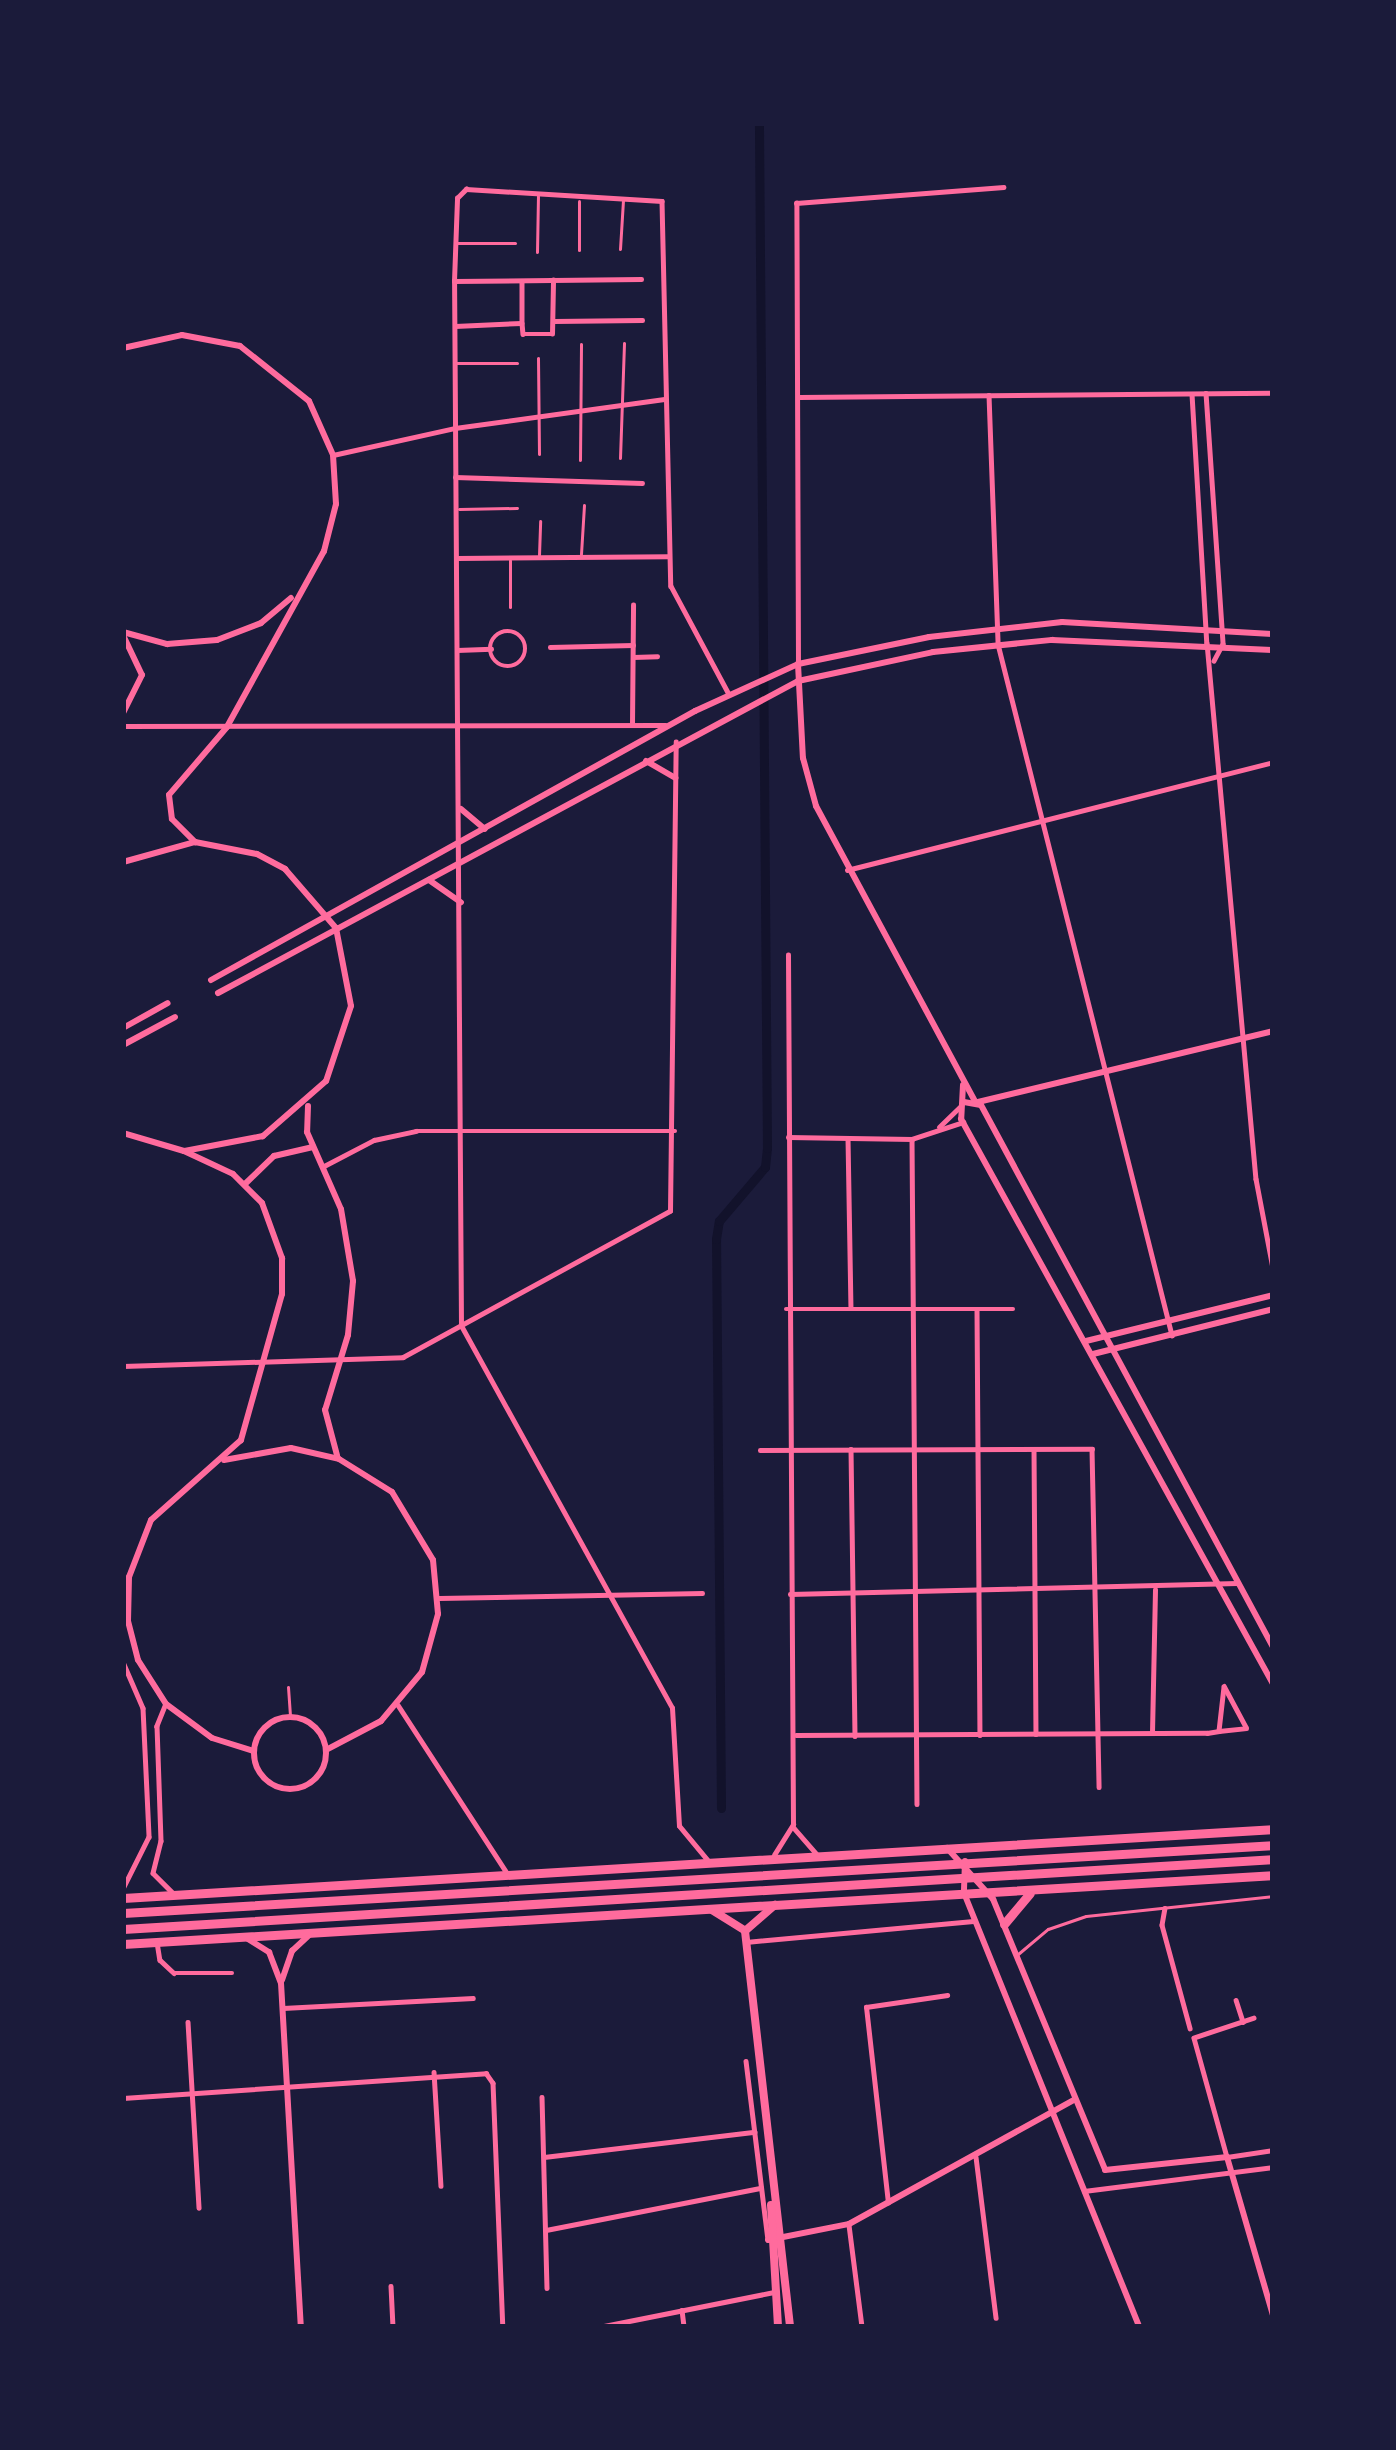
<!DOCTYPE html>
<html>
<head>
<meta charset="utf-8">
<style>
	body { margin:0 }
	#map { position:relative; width:1396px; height:2450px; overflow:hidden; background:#1b1b3a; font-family:"DM Sans",sans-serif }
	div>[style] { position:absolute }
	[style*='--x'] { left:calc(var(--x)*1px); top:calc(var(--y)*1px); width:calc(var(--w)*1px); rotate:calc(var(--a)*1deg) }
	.canal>* { height:9px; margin:-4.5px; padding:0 4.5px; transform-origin:4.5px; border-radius:4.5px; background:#12122b }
	.service>* { height:3px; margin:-1.5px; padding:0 1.5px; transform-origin:1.5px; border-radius:1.5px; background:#ff6b9d }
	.minor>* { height:4.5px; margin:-2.25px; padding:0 2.25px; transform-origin:2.25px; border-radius:2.25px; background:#ff6b9d }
	.minor>.ring { margin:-2.25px; padding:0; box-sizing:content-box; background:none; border:4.5px solid #ff6b9d; border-radius:50% }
	.tertiary>* { height:6px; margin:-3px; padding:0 3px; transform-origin:3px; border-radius:3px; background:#ff6b9d }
	.tertiary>.ring { margin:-3px; padding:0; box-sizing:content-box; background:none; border:6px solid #ff6b9d; border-radius:50% }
	.secondary>* { height:8px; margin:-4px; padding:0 4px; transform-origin:4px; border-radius:4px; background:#ff6b9d }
	.trunk>* { height:9px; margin:-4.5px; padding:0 4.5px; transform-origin:4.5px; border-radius:4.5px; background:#ff6b9d }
	span { translate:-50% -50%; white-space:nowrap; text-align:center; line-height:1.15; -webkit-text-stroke:10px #1b1b3a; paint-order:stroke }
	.frame { position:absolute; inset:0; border:126px solid #1b1b3a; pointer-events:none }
</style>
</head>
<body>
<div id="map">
	<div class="canal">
		<i style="--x:721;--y:1808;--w:569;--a:-90.5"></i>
		<i style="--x:716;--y:1239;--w:18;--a:-81"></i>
		<i style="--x:719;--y:1221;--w:71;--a:-49.6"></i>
		<i style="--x:765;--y:1167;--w:19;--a:-84"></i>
		<i style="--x:767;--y:1148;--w:1025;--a:-90.45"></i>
	</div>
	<div class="service">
		<i style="--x:579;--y:201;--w:49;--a:90"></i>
		<i style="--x:457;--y:243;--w:58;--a:0"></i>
		<i style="--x:620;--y:249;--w:49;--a:-86.5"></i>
		<i style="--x:537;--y:252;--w:56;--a:-89"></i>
		<i style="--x:538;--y:358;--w:96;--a:89.4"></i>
		<i style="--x:455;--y:363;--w:62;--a:0"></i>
		<i style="--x:620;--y:458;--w:115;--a:-88"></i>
		<i style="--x:580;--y:460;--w:116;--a:-89.5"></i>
		<i style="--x:459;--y:509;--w:58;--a:-1"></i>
		<i style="--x:581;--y:554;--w:49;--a:-86.5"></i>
		<i style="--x:539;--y:555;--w:34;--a:-88"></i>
		<i style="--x:510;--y:607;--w:47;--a:-90"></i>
		<i style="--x:288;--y:1687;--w:29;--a:86"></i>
		<i style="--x:1018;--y:1954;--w:39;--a:-40"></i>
		<i style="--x:1048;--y:1929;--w:40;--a:-18.9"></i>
		<i style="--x:1086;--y:1916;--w:188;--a:-6.1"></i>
	</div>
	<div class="minor">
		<i style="--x:454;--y:281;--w:187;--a:-0.6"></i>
		<i style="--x:522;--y:281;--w:42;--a:90"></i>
		<i style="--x:554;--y:321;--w:88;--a:-0.7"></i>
		<i style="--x:522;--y:323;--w:11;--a:85"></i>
		<i style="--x:523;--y:334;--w:29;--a:0"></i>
		<i style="--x:552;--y:334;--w:54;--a:-88.9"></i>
		<i style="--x:455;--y:326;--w:66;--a:-2.6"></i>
		<i style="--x:1206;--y:393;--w:252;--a:86.1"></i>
		<i style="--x:1223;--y:644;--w:19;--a:118"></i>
		<i style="--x:1192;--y:394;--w:249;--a:86.6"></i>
		<i style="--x:1207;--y:643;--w:538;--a:84.78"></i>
		<i style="--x:1256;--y:1179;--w:91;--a:79.2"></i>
		<i style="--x:989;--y:395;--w:249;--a:87.9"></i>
		<i style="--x:998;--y:644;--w:713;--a:75.87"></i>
		<i style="--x:799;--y:397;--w:474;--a:-0.5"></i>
		<i style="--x:333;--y:455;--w:125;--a:-12.5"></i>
		<i style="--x:455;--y:428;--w:211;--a:-7.9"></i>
		<i style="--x:455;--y:477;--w:187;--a:1.8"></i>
		<i style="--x:457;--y:558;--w:211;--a:-0.5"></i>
		<i class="ring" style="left:490px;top:631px;width:31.5px;height:31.5px"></i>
		<i style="--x:550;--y:647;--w:83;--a:-1.4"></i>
		<i style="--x:457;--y:650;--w:34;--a:-2"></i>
		<i style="--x:633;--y:657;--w:24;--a:-2"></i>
		<i style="--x:798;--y:664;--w:461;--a:-90.2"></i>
		<i style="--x:796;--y:203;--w:208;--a:-4.4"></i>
		<i style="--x:632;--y:725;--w:120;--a:-89.5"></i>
		<i style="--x:123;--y:726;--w:542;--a:-0.11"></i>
		<i style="--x:847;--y:870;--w:439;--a:-14.2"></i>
		<i style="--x:939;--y:1127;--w:30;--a:-44"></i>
		<i style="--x:788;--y:1137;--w:124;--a:0.9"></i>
		<i style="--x:912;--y:1139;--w:54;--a:-18.4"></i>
		<i style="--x:848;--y:1138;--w:168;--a:89"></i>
		<i style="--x:912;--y:1139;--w:665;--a:89.57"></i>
		<i style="--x:324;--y:1166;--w:56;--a:-27.5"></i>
		<i style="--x:374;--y:1140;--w:43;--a:-12.1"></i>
		<i style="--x:416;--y:1131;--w:259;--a:0"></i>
		<i style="--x:786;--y:1309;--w:227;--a:0"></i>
		<i style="--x:977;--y:1309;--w:426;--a:89.6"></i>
		<i style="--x:123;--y:1366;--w:280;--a:-1.8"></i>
		<i style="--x:403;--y:1357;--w:304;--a:-28.7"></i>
		<i style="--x:670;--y:1211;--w:469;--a:-89.3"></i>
		<i style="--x:851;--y:1449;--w:287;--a:89.2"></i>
		<i style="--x:1034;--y:1449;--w:285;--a:89.6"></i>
		<i style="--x:760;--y:1450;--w:332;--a:-0.2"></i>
		<i style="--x:1092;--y:1449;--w:338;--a:88.8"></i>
		<i style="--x:790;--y:1594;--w:447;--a:-1.4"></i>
		<i style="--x:439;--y:1598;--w:263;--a:-1.1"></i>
		<i style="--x:123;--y:1662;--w:50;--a:66.5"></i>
		<i style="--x:143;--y:1708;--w:129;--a:87.3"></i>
		<i style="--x:149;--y:1837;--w:58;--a:116.6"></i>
		<i style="--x:398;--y:1705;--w:200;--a:57"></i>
		<i style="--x:165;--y:1706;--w:22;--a:112"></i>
		<i style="--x:157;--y:1726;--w:115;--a:88"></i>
		<i style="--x:161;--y:1841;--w:33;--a:104"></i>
		<i style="--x:153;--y:1873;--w:27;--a:45"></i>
		<i style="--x:1152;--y:1733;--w:143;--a:-88.8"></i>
		<i style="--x:796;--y:1735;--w:411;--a:-0.3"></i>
		<i style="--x:1207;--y:1733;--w:12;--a:-9"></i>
		<i style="--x:1219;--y:1731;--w:27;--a:-6"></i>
		<i style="--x:1246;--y:1728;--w:47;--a:-118.2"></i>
		<i style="--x:1224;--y:1687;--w:44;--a:96.5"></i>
		<i style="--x:794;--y:1828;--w:35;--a:49"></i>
		<i style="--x:774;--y:1855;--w:36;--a:-58"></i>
		<i style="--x:793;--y:1825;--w:870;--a:-90.33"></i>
		<i style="--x:708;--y:1861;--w:45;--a:-129.6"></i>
		<i style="--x:679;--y:1826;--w:118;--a:-93.4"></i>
		<i style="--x:672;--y:1708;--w:436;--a:-118.9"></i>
		<i style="--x:461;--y:1326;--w:1045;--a:-90.38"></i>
		<i style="--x:454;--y:281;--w:83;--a:-87.9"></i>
		<i style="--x:457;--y:198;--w:13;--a:-45"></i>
		<i style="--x:466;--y:189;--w:196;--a:3.5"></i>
		<i style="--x:662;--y:201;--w:385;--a:88.7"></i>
		<i style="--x:671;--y:586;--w:123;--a:61.8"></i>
		<i style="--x:1165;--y:1908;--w:17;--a:100"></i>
		<i style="--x:1162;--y:1925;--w:107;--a:74.8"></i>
		<i style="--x:157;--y:1942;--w:18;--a:81"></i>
		<i style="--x:160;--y:1960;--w:19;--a:43"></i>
		<i style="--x:174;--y:1973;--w:58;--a:0"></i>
		<i style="--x:746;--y:1942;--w:228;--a:-5.3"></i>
		<i style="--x:1236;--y:2000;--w:23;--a:72"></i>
		<i style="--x:283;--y:2008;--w:190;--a:-3"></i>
		<i style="--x:1254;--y:2018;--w:63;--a:161.6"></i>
		<i style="--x:1194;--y:2038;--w:123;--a:74.5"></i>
		<i style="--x:1227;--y:2157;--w:47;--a:-8.7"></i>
		<i style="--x:188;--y:2022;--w:186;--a:86.6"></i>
		<i style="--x:746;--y:2061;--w:180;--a:83"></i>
		<i style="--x:434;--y:2072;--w:114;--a:86.5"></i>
		<i style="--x:542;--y:2097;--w:191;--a:88.5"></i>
		<i style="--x:123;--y:2098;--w:364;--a:-3.9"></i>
		<i style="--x:486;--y:2073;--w:12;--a:55"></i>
		<i style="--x:493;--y:2083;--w:244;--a:87.7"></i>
		<i style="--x:544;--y:2157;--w:212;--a:-6.8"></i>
		<i style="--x:976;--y:2157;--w:162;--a:82.9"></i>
		<i style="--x:1084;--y:2191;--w:191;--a:-7.2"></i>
		<i style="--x:888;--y:2203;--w:197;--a:-96.4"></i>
		<i style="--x:866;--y:2007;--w:82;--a:-8.4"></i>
		<i style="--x:849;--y:2225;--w:103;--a:82.7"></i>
		<i style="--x:546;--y:2230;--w:219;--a:-11.1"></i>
		<i style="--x:391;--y:2286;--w:41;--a:87.2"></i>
		<i style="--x:682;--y:2310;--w:17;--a:83"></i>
		<i style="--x:599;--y:2327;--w:178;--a:-11.3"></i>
	</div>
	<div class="tertiary">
		<i style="--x:123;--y:348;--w:60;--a:-12.4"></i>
		<i style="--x:182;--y:335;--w:59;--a:10.7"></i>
		<i style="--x:240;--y:346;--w:88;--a:38.6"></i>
		<i style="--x:309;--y:401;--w:59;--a:66"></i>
		<i style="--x:333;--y:455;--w:49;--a:86.5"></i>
		<i style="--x:336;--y:504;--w:49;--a:104.3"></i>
		<i style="--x:324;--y:551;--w:201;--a:118.9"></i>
		<i style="--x:227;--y:727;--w:89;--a:130.5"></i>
		<i style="--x:169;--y:795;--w:24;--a:83"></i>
		<i style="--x:172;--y:819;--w:33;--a:45"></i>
		<i style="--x:123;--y:632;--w:46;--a:15.3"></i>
		<i style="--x:167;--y:644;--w:50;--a:-4.6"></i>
		<i style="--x:217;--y:640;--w:47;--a:-21.1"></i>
		<i style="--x:261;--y:623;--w:39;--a:-40"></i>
		<i style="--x:123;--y:635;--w:44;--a:64.6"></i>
		<i style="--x:142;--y:675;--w:42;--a:116.6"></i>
		<i style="--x:798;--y:664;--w:94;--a:87"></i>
		<i style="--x:803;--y:758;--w:50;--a:74.8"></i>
		<i style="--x:816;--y:806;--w:335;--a:61.7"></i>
		<i style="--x:646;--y:761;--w:34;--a:30"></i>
		<i style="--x:461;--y:809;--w:31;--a:40"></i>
		<i style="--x:123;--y:862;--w:75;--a:-15.5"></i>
		<i style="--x:195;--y:842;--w:63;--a:11"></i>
		<i style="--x:257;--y:854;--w:32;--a:28"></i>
		<i style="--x:285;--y:869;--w:78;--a:49.2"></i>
		<i style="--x:336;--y:928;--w:79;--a:79.1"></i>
		<i style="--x:351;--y:1006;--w:79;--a:108.4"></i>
		<i style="--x:326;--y:1081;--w:84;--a:138.9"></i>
		<i style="--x:263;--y:1136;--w:80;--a:169.2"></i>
		<i style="--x:184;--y:1151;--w:64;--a:-163.6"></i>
		<i style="--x:429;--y:880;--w:39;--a:35"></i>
		<i style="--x:211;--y:980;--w:554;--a:-29.06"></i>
		<i style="--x:695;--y:711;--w:113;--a:-24.5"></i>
		<i style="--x:798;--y:664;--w:134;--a:-11.6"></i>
		<i style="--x:929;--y:637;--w:134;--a:-6.4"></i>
		<i style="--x:1062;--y:622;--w:211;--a:3.3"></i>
		<i style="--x:218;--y:993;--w:659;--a:-28.28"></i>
		<i style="--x:798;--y:681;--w:138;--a:-12.1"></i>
		<i style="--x:933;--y:652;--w:120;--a:-5.8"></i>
		<i style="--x:1052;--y:640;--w:221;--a:2.6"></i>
		<i style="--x:123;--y:1028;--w:51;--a:-29.1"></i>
		<i style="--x:123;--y:1045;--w:59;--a:-28.3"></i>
		<i style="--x:963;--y:1085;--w:34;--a:93"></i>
		<i style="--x:961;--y:1119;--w:645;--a:61.09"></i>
		<i style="--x:964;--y:1102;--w:17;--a:10"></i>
		<i style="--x:981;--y:1105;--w:616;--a:61.69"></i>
		<i style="--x:978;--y:1102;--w:303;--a:-13.5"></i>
		<i style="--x:308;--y:1106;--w:26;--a:92"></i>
		<i style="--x:307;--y:1132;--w:84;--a:66.2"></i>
		<i style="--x:341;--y:1209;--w:73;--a:80.5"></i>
		<i style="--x:353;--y:1281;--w:54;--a:95.3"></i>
		<i style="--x:348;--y:1335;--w:78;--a:107"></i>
		<i style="--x:325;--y:1410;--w:47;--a:75.1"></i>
		<i style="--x:184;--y:1151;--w:54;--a:25.1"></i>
		<i style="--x:233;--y:1174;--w:41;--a:45"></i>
		<i style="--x:262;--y:1203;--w:59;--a:70"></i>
		<i style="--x:282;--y:1258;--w:36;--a:90"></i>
		<i style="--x:282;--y:1294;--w:152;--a:105.7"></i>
		<i style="--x:241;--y:1440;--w:120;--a:138.4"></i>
		<i style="--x:151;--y:1520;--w:61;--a:111.1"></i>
		<i style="--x:129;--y:1577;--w:44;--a:91.3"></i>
		<i style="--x:128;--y:1621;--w:40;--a:75.6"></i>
		<i style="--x:138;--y:1660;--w:52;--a:57.5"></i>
		<i style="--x:166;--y:1704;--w:57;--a:36.5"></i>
		<i style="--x:212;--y:1738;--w:44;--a:17.2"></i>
		<i style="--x:246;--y:1183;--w:39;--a:-44"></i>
		<i style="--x:274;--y:1156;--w:40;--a:-13"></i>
		<i style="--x:1086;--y:1341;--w:193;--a:-13.8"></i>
		<i style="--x:1093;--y:1354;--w:186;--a:-14"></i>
		<i style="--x:224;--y:1460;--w:68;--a:-10.2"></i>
		<i style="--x:291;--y:1448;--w:49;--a:12.9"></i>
		<i style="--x:339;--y:1459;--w:62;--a:31.9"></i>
		<i style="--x:392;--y:1492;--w:79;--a:58.9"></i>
		<i style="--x:433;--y:1560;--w:54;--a:84.7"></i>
		<i style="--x:438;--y:1614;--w:60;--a:105.4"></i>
		<i style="--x:422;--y:1672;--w:64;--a:129.9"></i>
		<i style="--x:381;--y:1721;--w:62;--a:152.2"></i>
		<i class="ring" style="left:254px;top:1717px;width:66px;height:66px"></i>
		<i style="--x:947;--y:1848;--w:69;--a:48"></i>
		<i style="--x:993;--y:1899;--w:293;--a:67.5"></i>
		<i style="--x:1105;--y:2170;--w:123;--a:-6.1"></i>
		<i style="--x:1227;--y:2157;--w:165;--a:73.8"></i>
		<i style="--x:965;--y:1861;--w:32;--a:92"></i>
		<i style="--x:964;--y:1893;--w:468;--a:68"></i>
		<i style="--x:248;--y:1939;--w:25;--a:32"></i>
		<i style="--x:269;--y:1952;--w:33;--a:69"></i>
		<i style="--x:281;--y:1983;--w:345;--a:86.7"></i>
		<i style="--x:282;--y:1980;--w:31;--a:-71"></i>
		<i style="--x:292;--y:1951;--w:22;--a:-43"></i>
		<i style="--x:768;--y:2240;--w:83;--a:-11.2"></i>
		<i style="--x:849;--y:2224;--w:258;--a:-28.9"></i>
	</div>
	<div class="secondary">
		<i style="--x:712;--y:1910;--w:39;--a:32"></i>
		<i style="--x:745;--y:1931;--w:399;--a:83.5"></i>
		<i style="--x:745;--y:1931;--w:40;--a:-41"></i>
		<i style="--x:771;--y:2205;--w:122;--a:86.7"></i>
	</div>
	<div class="trunk">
		<i style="--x:123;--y:1898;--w:1152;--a:-3.43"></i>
		<i style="--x:123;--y:1913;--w:1152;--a:-3.38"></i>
		<i style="--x:1004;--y:1924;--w:40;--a:-50"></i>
		<i style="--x:123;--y:1929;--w:1152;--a:-3.48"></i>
		<i style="--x:123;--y:1944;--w:1152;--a:-3.43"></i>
	</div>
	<div class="frame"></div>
</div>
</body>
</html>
